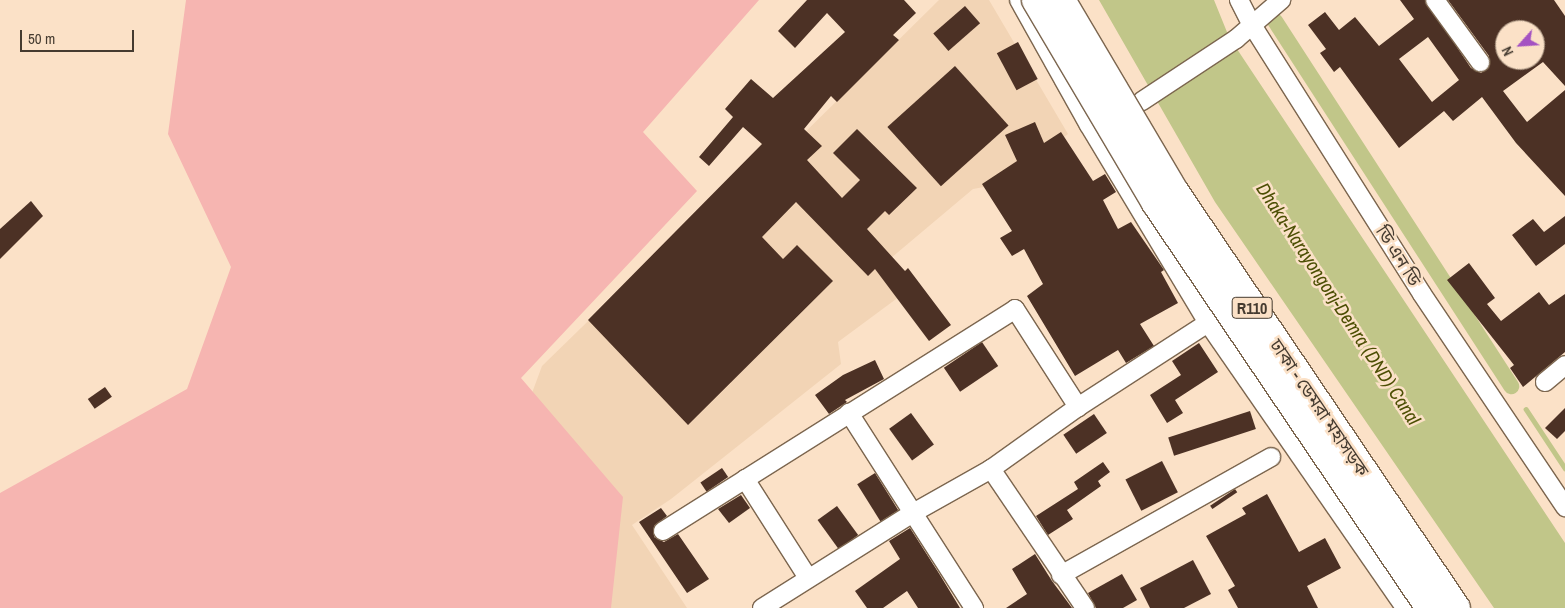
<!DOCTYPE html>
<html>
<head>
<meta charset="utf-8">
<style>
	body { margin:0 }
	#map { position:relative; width:1565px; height:608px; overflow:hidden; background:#fbe1c7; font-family:"Archivo Narrow","Noto Sans Bengali",sans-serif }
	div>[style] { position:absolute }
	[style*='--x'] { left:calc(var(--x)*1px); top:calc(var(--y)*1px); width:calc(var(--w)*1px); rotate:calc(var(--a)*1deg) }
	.built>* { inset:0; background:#f2d4b5 }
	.green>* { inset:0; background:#f6b5b1 }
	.water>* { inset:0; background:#c1c689 }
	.stream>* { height:4.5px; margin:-2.25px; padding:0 2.25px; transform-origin:2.25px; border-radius:2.25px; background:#c1c689 }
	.canal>* { height:16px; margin:-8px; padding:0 8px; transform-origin:8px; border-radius:8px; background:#c1c689 }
	.building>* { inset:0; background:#4c3125; transform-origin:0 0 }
	.roads { filter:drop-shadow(1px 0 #7c664f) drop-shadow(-1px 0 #7c664f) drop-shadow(0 1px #7c664f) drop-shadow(0 -1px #7c664f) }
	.street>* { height:18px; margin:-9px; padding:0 9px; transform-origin:9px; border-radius:9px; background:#fff }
	.bridges { filter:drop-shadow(1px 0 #7c664f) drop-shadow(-1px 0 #7c664f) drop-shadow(0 1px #7c664f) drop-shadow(0 -1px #7c664f) }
	.primary-bridge>* { height:28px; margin:-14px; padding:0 14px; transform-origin:14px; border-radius:14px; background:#fff }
	span { translate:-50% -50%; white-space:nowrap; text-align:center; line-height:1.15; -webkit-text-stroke:5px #fbe1c7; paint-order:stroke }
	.shield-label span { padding:1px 4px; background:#fbe1c7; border:1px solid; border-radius:4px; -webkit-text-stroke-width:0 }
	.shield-label { font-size:16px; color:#453b30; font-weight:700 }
	.street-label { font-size:18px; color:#453b30 }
	.water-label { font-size:19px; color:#4c4f04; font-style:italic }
	.north { position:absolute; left:1495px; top:20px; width:50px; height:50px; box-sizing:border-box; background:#fbe1c7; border:1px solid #b29f8b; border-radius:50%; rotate:244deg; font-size:14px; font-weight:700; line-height:20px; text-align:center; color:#453b30 }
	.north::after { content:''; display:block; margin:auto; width:18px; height:22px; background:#a452c2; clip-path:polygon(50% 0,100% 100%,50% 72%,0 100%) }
	.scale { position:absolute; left:20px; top:30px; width:114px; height:22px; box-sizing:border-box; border:2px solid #453b30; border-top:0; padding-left:6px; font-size:15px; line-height:18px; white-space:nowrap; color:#453b30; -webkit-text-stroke:4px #fbe1c7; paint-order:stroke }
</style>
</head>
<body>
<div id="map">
	<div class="built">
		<i style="clip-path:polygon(939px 0,989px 0,1068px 134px,1001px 184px,973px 189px,891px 258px,911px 288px,838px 342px,841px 364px,671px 499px,632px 525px,687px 608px,493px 608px,472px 555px,542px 366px,698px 214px,711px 225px)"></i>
	</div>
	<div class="green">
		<i style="clip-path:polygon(186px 0,759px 0,643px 132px,697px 191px,521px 378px,623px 497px,611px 608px,0 608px,0 493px,187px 389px,231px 267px,168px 134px)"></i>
	</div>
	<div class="water">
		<i style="clip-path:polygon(1099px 0,1214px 0,1229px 37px,1565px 543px,1565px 608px,1494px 608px,1215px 202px)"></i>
	</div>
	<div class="stream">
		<i style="--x:1526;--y:409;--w:71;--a:56.5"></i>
	</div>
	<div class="canal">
		<i style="--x:1275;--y:21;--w:435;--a:57.1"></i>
	</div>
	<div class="building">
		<i style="clip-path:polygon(807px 0,904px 0,916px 13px,893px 35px,899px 40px,837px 102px,831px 96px,804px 129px,822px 146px,807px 160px,842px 198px,860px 180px,833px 153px,857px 129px,917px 188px,889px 215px,885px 211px,867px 229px,905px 271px,908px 268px,951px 325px,929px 341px,875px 269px,868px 276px,796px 202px,762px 237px,783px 259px,797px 245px,833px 281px,688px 425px,588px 320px,762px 144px,743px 127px,709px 166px,699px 157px,733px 117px,725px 109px,751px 79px,773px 98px,845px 32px,827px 13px,795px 48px,778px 31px)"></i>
		<i style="clip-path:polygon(evenodd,1400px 0,1425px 0,1471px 68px,1481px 73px,1489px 67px,1489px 56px,1448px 0,1554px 0,1565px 16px,1565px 86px,1543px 62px,1503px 91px,1527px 122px,1565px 90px,1565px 196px,1516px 143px,1482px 97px,1453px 121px,1444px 111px,1399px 148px,1340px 67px,1334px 72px,1320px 53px,1326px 49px,1308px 25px,1325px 12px,1339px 30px,1355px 17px,1379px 46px,1414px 19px,1400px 0,1505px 30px,1535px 30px,1535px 60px,1505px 60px,1505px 30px,1400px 0,1428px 37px,1459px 80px,1432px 102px,1399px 59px,1428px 37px)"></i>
		<i style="left:965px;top:6px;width:23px;height:42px;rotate:49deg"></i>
		<i style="left:1018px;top:42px;width:42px;height:24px;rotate:62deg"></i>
		<i style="left:955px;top:66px;width:80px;height:91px;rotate:48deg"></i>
		<i style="clip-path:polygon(1035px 122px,1044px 143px,1061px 132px,1093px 181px,1105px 174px,1116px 192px,1103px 200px,1118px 229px,1131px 222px,1164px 270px,1161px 272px,1178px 303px,1140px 324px,1154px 346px,1126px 363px,1118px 350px,1075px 376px,1027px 296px,1043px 284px,1024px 249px,1012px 256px,1000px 238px,1012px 231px,982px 184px,1017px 161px,1005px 135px)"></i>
		<i style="clip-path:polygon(31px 201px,43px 216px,0 259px,0 229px)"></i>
		<i style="clip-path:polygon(1565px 216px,1565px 244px,1536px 266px,1512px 235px,1533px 219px,1544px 232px)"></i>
		<i style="clip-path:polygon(1469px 263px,1495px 298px,1487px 304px,1501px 321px,1539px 292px,1549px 305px,1565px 294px,1565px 352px,1523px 387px,1510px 368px,1514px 365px,1447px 280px)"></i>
		<i style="left:982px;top:342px;width:29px;height:46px;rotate:56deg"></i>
		<i style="clip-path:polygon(1199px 343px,1218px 372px,1175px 400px,1183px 413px,1167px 423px,1150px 395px,1181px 375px,1172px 361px)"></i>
		<i style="clip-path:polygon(875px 360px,884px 379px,845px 400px,847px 402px,829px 414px,815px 395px,843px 375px)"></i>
		<i style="left:105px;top:387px;width:12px;height:21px;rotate:55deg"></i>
		<i style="clip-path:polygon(1565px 408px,1565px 431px,1557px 439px,1545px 428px)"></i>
		<i style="left:1250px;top:411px;width:19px;height:86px;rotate:72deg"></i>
		<i style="left:911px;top:413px;width:39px;height:27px;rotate:54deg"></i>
		<i style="left:1094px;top:414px;width:23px;height:37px;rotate:56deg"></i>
		<i style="left:1162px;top:461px;width:35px;height:41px;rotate:63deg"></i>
		<i style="clip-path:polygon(1103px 462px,1110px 472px,1098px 481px,1101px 486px,1067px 510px,1073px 519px,1048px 535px,1036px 516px,1078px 489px,1074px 482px)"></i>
		<i style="left:722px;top:468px;width:11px;height:26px;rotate:56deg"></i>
		<i style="left:875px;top:473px;width:44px;height:21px;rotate:58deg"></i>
		<i style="left:1235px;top:489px;width:4px;height:30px;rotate:56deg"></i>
		<i style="clip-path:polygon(1267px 494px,1299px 552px,1325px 538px,1341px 568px,1307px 586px,1318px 608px,1238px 608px,1228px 590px,1235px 586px,1206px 536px,1246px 514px,1242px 508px)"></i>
		<i style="clip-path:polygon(741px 495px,750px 508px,729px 523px,718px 509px)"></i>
		<i style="left:837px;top:506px;width:36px;height:24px;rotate:54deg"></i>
		<i style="clip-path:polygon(661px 508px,667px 516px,654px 526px,654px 537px,664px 542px,678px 534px,709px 579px,687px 593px,639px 522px)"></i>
		<i style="clip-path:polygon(910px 528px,940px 575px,960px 608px,918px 608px,907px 591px,883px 608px,867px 608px,855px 591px,900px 559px,889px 541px)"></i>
		<i style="clip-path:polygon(1035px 554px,1052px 581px,1072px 608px,1006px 608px,1027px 594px,1012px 569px)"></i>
		<i style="clip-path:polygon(1193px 560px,1211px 594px,1184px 608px,1150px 608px,1140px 588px)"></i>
		<i style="clip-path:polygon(1122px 574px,1137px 600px,1123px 608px,1096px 608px,1088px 593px)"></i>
	</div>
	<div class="roads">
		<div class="street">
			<i style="--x:1019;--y:0;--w:143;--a:60.8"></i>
			<i style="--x:1089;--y:125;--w:231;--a:59"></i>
			<i style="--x:1208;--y:323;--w:346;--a:55.3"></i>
			<i style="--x:1239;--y:0;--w:28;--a:63"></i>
			<i style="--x:1252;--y:25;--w:318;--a:57.7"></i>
			<i style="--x:1422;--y:294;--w:257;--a:56.1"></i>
			<i style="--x:1435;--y:0;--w:77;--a:54"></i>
			<i style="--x:1142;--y:101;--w:113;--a:-33.4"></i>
			<i style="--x:1236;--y:39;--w:60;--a:-40.9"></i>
			<i style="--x:1545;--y:382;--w:26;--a:-40"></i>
			<i style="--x:991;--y:469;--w:168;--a:55.9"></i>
			<i style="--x:745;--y:479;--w:117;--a:57.5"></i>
			<i style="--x:663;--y:531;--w:416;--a:-32.2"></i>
			<i style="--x:1015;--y:309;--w:117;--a:57.3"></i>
			<i style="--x:1061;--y:575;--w:241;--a:-29.3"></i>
			<i style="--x:762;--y:608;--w:178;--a:-32.2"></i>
			<i style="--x:913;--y:513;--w:119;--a:-122.6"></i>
			<i style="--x:974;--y:608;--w:113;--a:-122.7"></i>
			<i style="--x:913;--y:513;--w:90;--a:-29.4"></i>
			<i style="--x:991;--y:469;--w:107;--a:-35.5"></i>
			<i style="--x:1078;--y:407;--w:155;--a:-32.9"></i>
		</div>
	</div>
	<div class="bridges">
		<div class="primary-bridge">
			<i style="--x:1036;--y:0;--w:236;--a:59.4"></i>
			<i style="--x:1156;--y:203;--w:489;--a:55.9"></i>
			<i style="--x:1061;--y:0;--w:222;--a:59.4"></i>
			<i style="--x:1174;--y:191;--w:503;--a:55.93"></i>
		</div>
	</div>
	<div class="shield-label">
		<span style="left:1252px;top:308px">R110</span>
	</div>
	<div class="street-label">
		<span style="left:1398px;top:256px;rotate:58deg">ডি এন ডি</span>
		<span style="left:1319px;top:408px;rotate:56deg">ঢাকা - ডেমরা মহাসড়ক</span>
	</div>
	<div class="water-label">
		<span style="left:1338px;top:304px;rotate:57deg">Dhaka-Narayongonj-Demra (DND) Canal</span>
	</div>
	<div class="north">N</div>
	<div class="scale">50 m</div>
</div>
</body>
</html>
